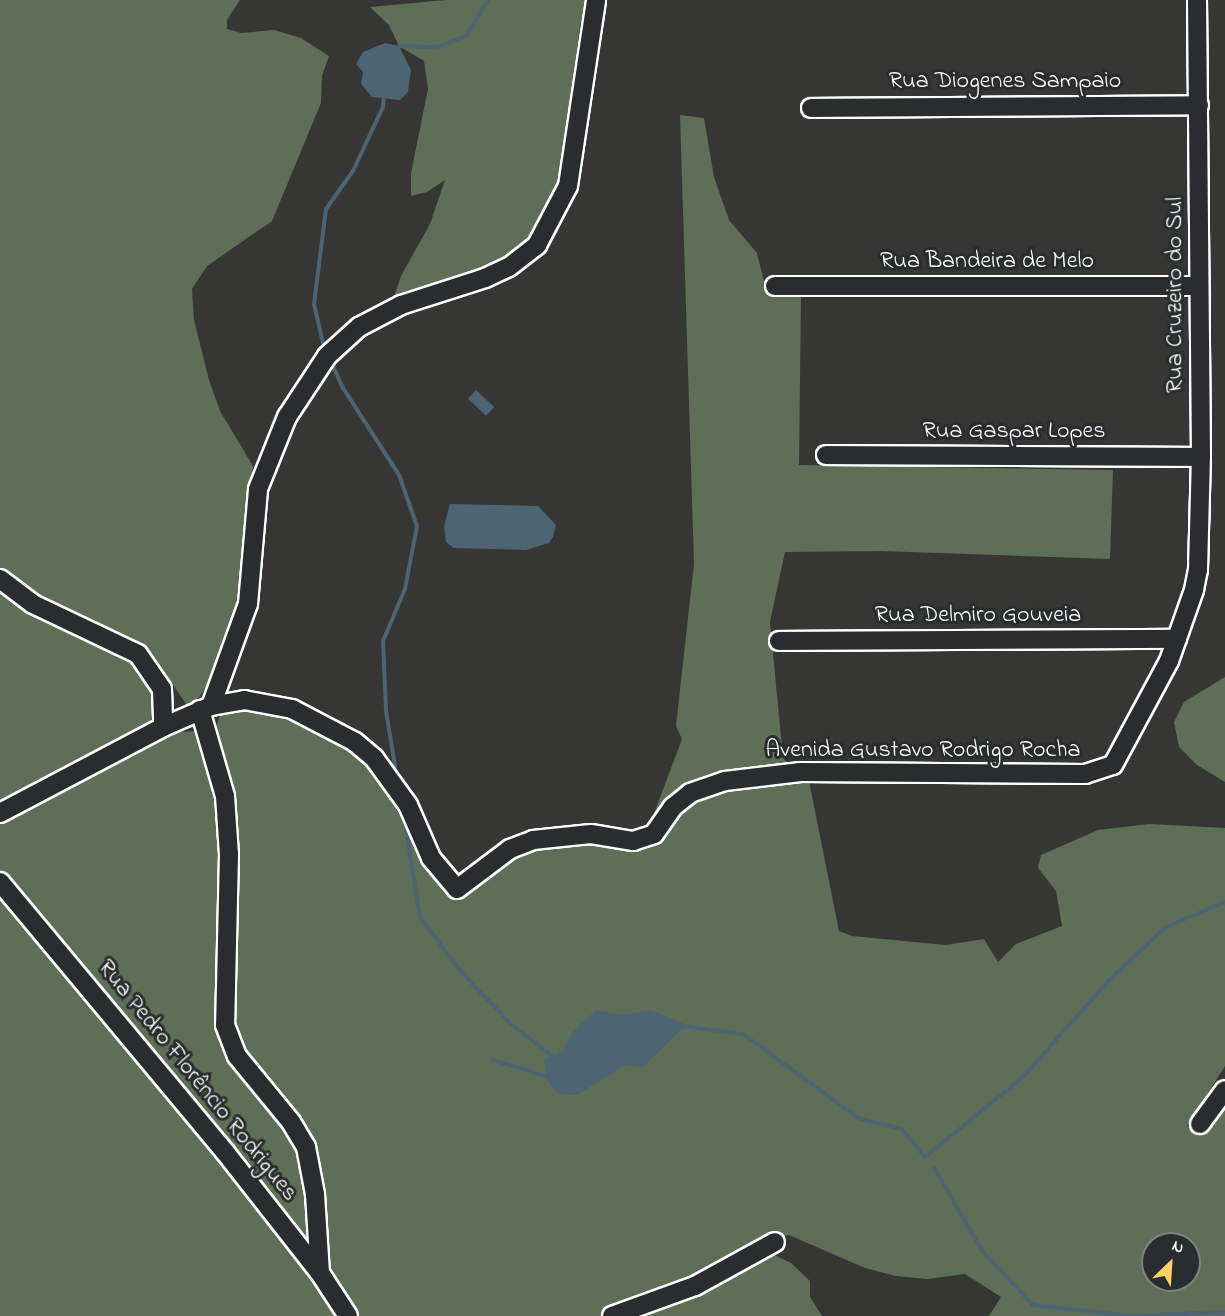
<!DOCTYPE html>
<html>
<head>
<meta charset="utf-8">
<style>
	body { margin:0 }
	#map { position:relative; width:1225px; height:1316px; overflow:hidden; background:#363634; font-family:"Indie Flower",sans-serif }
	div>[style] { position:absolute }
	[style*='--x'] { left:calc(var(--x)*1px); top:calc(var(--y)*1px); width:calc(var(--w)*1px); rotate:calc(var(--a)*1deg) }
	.green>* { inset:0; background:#5f6e57 }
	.water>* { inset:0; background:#4d6472; transform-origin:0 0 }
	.stream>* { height:4px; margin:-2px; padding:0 2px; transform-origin:2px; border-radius:2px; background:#4d6472 }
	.roads { filter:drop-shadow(2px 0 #fff) drop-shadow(-2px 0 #fff) drop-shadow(0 2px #fff) drop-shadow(0 -2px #fff) }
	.minor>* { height:18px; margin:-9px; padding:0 9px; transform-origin:9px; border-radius:9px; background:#2a2d2e }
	span { translate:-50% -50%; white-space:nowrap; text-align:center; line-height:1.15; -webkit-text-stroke:6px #2a2d2e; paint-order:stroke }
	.street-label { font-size:24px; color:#fff }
	.north { position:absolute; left:1141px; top:1232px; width:60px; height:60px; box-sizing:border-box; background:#2a2d2e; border:2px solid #7f8182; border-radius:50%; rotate:25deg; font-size:16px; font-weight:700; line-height:24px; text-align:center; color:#fff }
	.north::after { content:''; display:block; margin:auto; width:21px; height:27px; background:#ffd166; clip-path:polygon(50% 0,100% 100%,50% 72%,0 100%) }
</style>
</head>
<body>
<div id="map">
	<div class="green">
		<i style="clip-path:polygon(0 0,240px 0,227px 20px,227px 29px,241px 33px,274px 30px,301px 38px,329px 56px,322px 76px,321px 103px,272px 221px,207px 266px,192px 289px,194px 320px,209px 380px,220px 411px,253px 466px,246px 570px,236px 611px,217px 671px,195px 703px,186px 704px,160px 666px,141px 647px,25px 590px,0 569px)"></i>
		<i style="clip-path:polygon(446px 0,587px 0,580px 25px,564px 169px,544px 220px,532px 240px,504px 260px,473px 273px,393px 300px,401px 276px,430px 224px,445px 180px,427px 192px,411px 196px,411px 173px,428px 89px,424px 61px,399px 46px,389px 25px,370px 7px)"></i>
		<i style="clip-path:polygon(evenodd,680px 115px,704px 118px,714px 177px,729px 220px,757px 253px,766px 290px,801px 296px,799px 465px,1113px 470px,1110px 559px,881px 551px,785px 552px,770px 622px,783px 758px,809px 781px,839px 931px,852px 936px,946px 945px,984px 939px,998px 962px,1016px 944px,1062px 926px,1056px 891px,1038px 868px,1041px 855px,1098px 830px,1149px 824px,1225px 828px,1225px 1066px,1187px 1126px,1202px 1133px,1225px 1099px,1225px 1316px,989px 1316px,1001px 1297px,965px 1274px,927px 1279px,896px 1276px,865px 1268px,789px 1235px,767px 1239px,708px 1270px,717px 1285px,772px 1254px,791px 1263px,810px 1281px,810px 1297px,822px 1316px,0 1316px,0 586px,125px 652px,139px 665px,155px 695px,155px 711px,149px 725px,180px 732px,215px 730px,220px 715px,248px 708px,309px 727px,356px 753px,385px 788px,426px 865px,447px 893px,500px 851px,637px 836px,649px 827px,682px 739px,676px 726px,694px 564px,680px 115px,1153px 1244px,1189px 1244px,1189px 1280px,1153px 1280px,1153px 1244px)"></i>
		<i style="clip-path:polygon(1225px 677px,1225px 782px,1197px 765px,1179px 747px,1174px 722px,1184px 702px)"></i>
	</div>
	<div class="water">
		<i style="clip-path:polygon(385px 43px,399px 46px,411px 70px,408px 92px,400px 100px,372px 97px,361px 84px,363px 72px,356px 64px,363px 52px)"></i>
		<i style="left:476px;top:390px;width:25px;height:12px;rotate:43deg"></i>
		<i style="clip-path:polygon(450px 504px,538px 506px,556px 525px,553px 537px,549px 543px,526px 550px,454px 548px,446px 542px,444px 526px)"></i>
		<i style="clip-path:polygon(596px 1010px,623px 1015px,651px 1010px,686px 1025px,643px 1067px,625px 1065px,577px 1095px,558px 1094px,546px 1078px,544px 1060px,563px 1051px,572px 1033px)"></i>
	</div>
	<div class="stream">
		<i style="--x:396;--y:50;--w:5;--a:-53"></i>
		<i style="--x:399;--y:46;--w:38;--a:2"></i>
		<i style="--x:437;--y:47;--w:31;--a:-21"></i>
		<i style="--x:466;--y:36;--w:42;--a:-58.6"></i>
		<i style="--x:323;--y:343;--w:40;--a:-103"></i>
		<i style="--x:314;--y:304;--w:96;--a:-82.8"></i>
		<i style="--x:326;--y:209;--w:47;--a:-54.6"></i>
		<i style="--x:353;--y:171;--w:71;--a:-64.9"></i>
		<i style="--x:383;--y:107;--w:11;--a:-85"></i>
		<i style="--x:333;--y:366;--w:24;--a:66"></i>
		<i style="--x:343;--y:388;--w:103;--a:57.2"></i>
		<i style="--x:399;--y:475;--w:54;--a:70.6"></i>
		<i style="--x:417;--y:526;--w:64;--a:100.8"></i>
		<i style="--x:405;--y:589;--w:56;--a:112.9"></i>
		<i style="--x:383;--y:641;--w:70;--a:87.5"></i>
		<i style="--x:386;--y:711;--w:56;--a:80.7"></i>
		<i style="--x:404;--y:818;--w:100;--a:80.8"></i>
		<i style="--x:420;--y:917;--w:71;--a:53"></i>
		<i style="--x:463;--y:974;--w:69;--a:46.2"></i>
		<i style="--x:511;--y:1024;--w:56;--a:37.7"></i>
		<i style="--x:681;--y:1026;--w:63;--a:7.4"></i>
		<i style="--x:743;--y:1034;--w:142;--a:36.1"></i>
		<i style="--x:858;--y:1118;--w:45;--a:14"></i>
		<i style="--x:902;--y:1129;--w:36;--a:51"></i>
		<i style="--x:925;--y:1157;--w:125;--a:-39.2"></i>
		<i style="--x:1022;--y:1078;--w:135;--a:-48.3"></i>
		<i style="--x:1112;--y:977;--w:74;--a:-42.8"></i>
		<i style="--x:1166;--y:927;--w:64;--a:-23"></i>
		<i style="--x:493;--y:1060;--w:59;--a:16.9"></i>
		<i style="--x:934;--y:1168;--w:97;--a:59.7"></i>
		<i style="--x:983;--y:1252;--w:73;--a:46.7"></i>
		<i style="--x:1033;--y:1305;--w:97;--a:6.5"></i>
		<i style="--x:1129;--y:1316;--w:96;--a:-2.4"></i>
	</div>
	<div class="roads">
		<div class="minor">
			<i style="--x:811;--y:108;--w:388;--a:-0.4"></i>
			<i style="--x:775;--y:286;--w:423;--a:0"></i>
			<i style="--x:826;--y:455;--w:375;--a:0.3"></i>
			<i style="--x:0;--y:579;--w:41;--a:37.1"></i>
			<i style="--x:33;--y:604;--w:116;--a:25.5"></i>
			<i style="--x:138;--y:654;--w:42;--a:55.6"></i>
			<i style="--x:162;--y:689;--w:38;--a:88"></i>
			<i style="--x:779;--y:641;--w:398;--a:-0.3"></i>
			<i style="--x:211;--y:706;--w:109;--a:-70.1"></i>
			<i style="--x:248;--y:604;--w:115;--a:-85"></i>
			<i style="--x:258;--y:489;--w:78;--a:-68.1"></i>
			<i style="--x:287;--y:417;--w:73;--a:-56.7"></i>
			<i style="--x:327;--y:356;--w:43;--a:-42.2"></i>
			<i style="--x:359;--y:327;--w:47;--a:-27.6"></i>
			<i style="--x:401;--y:305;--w:88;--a:-17.8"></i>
			<i style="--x:485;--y:278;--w:26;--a:-25"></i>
			<i style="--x:509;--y:267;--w:36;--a:-38"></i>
			<i style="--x:537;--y:245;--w:67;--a:-62.3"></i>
			<i style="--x:568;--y:186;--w:188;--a:-81.4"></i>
			<i style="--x:200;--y:710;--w:90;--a:73.8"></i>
			<i style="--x:225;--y:796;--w:58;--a:86.1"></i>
			<i style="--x:229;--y:854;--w:171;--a:91.3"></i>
			<i style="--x:225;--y:1025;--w:33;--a:69"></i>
			<i style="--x:237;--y:1056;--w:85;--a:50.7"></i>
			<i style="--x:291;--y:1122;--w:29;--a:59"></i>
			<i style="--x:306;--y:1147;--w:48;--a:79.2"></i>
			<i style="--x:315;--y:1194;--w:79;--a:86.4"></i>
			<i style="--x:0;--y:813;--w:184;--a:-27.8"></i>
			<i style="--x:163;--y:727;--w:52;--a:-23.6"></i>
			<i style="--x:211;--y:706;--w:34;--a:-10"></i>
			<i style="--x:244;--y:700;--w:49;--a:10.6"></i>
			<i style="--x:292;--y:709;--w:71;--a:27.6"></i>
			<i style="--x:355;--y:742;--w:25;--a:40"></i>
			<i style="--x:374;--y:758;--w:58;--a:54.1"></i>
			<i style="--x:408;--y:805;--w:58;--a:66.5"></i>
			<i style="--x:431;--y:858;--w:40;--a:50"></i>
			<i style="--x:457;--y:889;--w:66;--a:-37"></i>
			<i style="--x:510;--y:849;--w:25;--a:-21"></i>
			<i style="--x:533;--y:840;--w:58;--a:-5.9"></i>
			<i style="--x:591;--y:834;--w:43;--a:9.5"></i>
			<i style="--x:633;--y:841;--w:22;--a:-18"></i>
			<i style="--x:654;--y:834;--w:33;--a:-55"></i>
			<i style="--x:673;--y:807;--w:22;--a:-39"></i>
			<i style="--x:690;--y:793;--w:37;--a:-19"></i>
			<i style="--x:725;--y:781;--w:76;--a:-6.8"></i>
			<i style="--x:800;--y:772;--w:285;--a:0.4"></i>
			<i style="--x:1085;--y:774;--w:29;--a:-18"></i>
			<i style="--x:1113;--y:765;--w:118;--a:-61.7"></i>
			<i style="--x:1169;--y:661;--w:75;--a:-70.6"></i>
			<i style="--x:1194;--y:590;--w:20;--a:-79"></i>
			<i style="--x:1198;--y:570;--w:113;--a:-88.5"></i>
			<i style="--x:1201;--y:457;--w:457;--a:-90.5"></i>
			<i style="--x:0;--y:882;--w:351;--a:50.2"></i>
			<i style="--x:225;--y:1152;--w:154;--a:51.9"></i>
			<i style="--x:320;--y:1273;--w:51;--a:56.9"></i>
			<i style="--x:1200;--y:1124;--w:42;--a:-53.7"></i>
			<i style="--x:612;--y:1316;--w:88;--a:-19.9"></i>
			<i style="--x:695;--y:1286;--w:91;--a:-28.8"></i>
		</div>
	</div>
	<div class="street-label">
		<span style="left:1005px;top:82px">Rua Diogenes Sampaio</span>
		<span style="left:987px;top:262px">Rua Bandeira de Melo</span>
		<span style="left:1176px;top:295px;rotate:-90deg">Rua Cruzeiro do Sul</span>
		<span style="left:1014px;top:432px">Rua Gaspar Lopes</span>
		<span style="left:978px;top:616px">Rua Delmiro Gouveia</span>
		<span style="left:923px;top:751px">Avenida Gustavo Rodrigo Rocha</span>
		<span style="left:197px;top:1081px;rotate:51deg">Rua Pedro Florêncio Rodrigues</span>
	</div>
	<div class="north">N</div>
</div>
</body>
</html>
